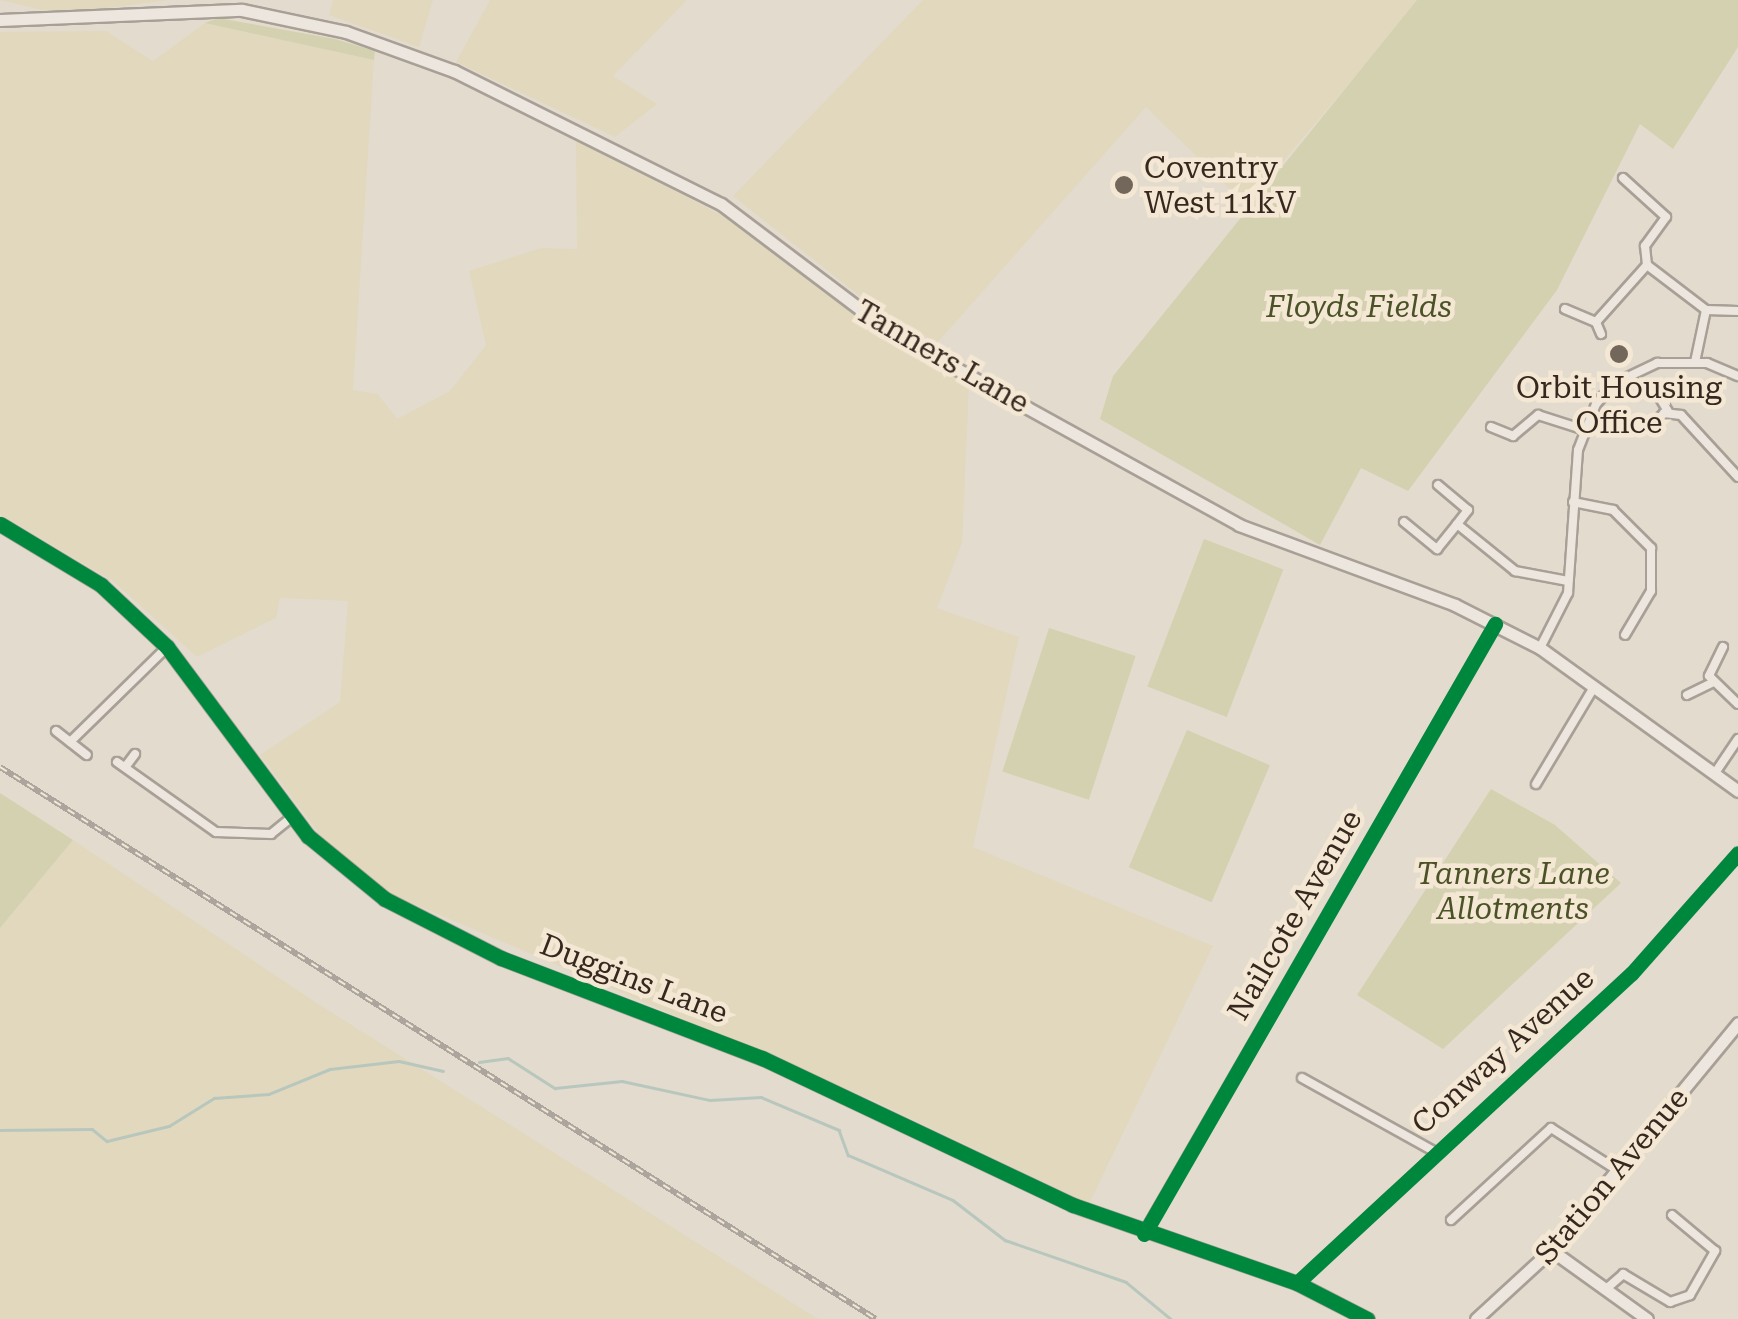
<!DOCTYPE html>
<html>
<head>
<meta charset="utf-8">
<style>
	body { margin:0 }
	#map { position:relative; width:1738px; height:1319px; overflow:hidden; background:#e3dbcd; font-family:"Roboto Serif",serif }
	div>[style] { position:absolute }
	[style*='--x'] { left:calc(var(--x)*1px); top:calc(var(--y)*1px); width:calc(var(--w)*1px); rotate:calc(var(--a)*1deg) }
	.farmland>* { inset:0; background:#e2d8be }
	.green>* { inset:0; background:#d4d1b0; transform-origin:0 0 }
	.stream>* { height:2.5px; margin:-1.25px; padding:0 1.25px; transform-origin:1.25px; border-radius:1.25px; background:#b8c7bd }
	.roads { filter:drop-shadow(2px 0 #a8a097) drop-shadow(-2px 0 #a8a097) drop-shadow(0 2px #a8a097) drop-shadow(0 -2px #a8a097) }
	.street>* { height:8px; margin:-4px; padding:0 4px; transform-origin:4px; border-radius:4px; background:#ece6de }
	.secondary>* { height:11px; margin:-5.5px; padding:0 5.5px; transform-origin:5.5px; border-radius:5.5px; background:#ece6de }
	.rail>* { height:6px; margin-top:-3px; transform-origin:0; background:repeating-linear-gradient(90deg,#f4e8d4 0 8px,#aba59e 0 16px); box-sizing:border-box; border-block:2px solid #aba59e }
	.cycleway>* { height:15px; margin:-7.5px; padding:0 7.5px; transform-origin:7.5px; border-radius:7.5px; background:#00873e }
	.dots>* { width:28px; height:28px; translate:-50% -50%; box-sizing:border-box; border:5px solid #f4e8d4; border-radius:50% }
	span { translate:-50% -50%; white-space:nowrap; text-align:center; line-height:1.15; -webkit-text-stroke:9px #f4e8d4; paint-order:stroke }
	.poi-label { font-size:30px; color:#36281f }
	.left { translate:0 -50%; text-align:left }
	.park-label { font-size:30px; color:#4b5227; font-style:italic }
	.street-label { font-size:30px; color:#36281f }
</style>
</head>
<body>
<div id="map">
	<div class="farmland">
		<i style="clip-path:polygon(0 0,169px 0,59px 14px)"></i>
		<i style="clip-path:polygon(333px 0,433px 0,419px 47px,329px 15px)"></i>
		<i style="clip-path:polygon(490px 0,687px 0,613px 76px,657px 104px,615px 137px,456px 62px)"></i>
		<i style="clip-path:polygon(923px 0,1417px 0,1418px 2px,1246px 205px,1146px 107px,937px 343px,866px 301px,733px 196px)"></i>
		<i style="clip-path:polygon(205px 23px,374px 60px,353px 390px,378px 394px,397px 419px,450px 391px,486px 345px,469px 271px,541px 248px,577px 249px,576px 139px,748px 229px,877px 334px,969px 385px,962px 543px,937px 608px,1019px 637px,973px 847px,1213px 946px,1089px 1204px,875px 1101px,384px 891px,342px 864px,260px 755px,340px 702px,348px 601px,280px 598px,276px 618px,197px 657px,113px 581px,0 514px,0 32px,106px 31px,153px 61px)"></i>
		<i style="clip-path:polygon(73px 840px,323px 1007px,818px 1319px,0 1319px,0 928px)"></i>
	</div>
	<div class="green">
		<i style="clip-path:polygon(1417px 0,1738px 0,1738px 47px,1673px 149px,1640px 124px,1557px 290px,1408px 491px,1361px 468px,1320px 545px,1100px 419px,1113px 376px)"></i>
		<i style="clip-path:polygon(218px 18px,335px 39px,375px 51px,374px 60px,205px 23px)"></i>
		<i style="left:1204px;top:539px;width:85px;height:158px;rotate:21deg"></i>
		<i style="left:1049px;top:628px;width:91px;height:151px;rotate:18deg"></i>
		<i style="left:1187px;top:730px;width:90px;height:149px;rotate:23deg"></i>
		<i style="clip-path:polygon(1491px 789px,1555px 825px,1621px 883px,1443px 1049px,1357px 995px)"></i>
		<i style="clip-path:polygon(0 793px,73px 840px,0 928px)"></i>
	</div>
	<div class="stream">
		<i style="--x:479;--y:1062;--w:29;--a:-8"></i>
		<i style="--x:508;--y:1058;--w:56;--a:32.6"></i>
		<i style="--x:555;--y:1088;--w:67;--a:-6"></i>
		<i style="--x:622;--y:1081;--w:90;--a:12.2"></i>
		<i style="--x:710;--y:1100;--w:51;--a:-3.4"></i>
		<i style="--x:761;--y:1097;--w:85;--a:22.9"></i>
		<i style="--x:839;--y:1130;--w:27;--a:70"></i>
		<i style="--x:848;--y:1155;--w:114;--a:23.2"></i>
		<i style="--x:953;--y:1200;--w:66;--a:37.6"></i>
		<i style="--x:1005;--y:1240;--w:128;--a:19.1"></i>
		<i style="--x:1126;--y:1282;--w:58;--a:39.4"></i>
		<i style="--x:0;--y:1130;--w:92;--a:-0.6"></i>
		<i style="--x:92;--y:1129;--w:19;--a:39"></i>
		<i style="--x:107;--y:1141;--w:64;--a:-13.6"></i>
		<i style="--x:169;--y:1126;--w:53;--a:-31.9"></i>
		<i style="--x:214;--y:1098;--w:55;--a:-4.2"></i>
		<i style="--x:269;--y:1094;--w:66;--a:-22.3"></i>
		<i style="--x:330;--y:1069;--w:69;--a:-6.6"></i>
		<i style="--x:399;--y:1061;--w:45;--a:12.8"></i>
	</div>
	<div class="roads">
		<div class="street">
			<i style="--x:1623;--y:178;--w:58;--a:42.2"></i>
			<i style="--x:1666;--y:217;--w:36;--a:126"></i>
			<i style="--x:1645;--y:246;--w:19;--a:84"></i>
			<i style="--x:1647;--y:265;--w:74;--a:37.3"></i>
			<i style="--x:1706;--y:310;--w:53;--a:101.9"></i>
			<i style="--x:1565;--y:309;--w:34;--a:23"></i>
			<i style="--x:1706;--y:310;--w:32;--a:2"></i>
			<i style="--x:1601;--y:334;--w:13;--a:-113"></i>
			<i style="--x:1596;--y:322;--w:76;--a:-48.2"></i>
			<i style="--x:1657;--y:393;--w:21;--a:59"></i>
			<i style="--x:1653;--y:425;--w:16;--a:-47"></i>
			<i style="--x:1664;--y:413;--w:17;--a:7"></i>
			<i style="--x:1681;--y:415;--w:84;--a:47.4"></i>
			<i style="--x:1491;--y:427;--w:24;--a:22"></i>
			<i style="--x:1513;--y:436;--w:33;--a:-40"></i>
			<i style="--x:1538;--y:415;--w:46;--a:17.7"></i>
			<i style="--x:1438;--y:485;--w:39;--a:40"></i>
			<i style="--x:1468;--y:510;--w:18;--a:128"></i>
			<i style="--x:1573;--y:502;--w:41;--a:11.3"></i>
			<i style="--x:1613;--y:510;--w:54;--a:45"></i>
			<i style="--x:1651;--y:548;--w:43;--a:90"></i>
			<i style="--x:1651;--y:591;--w:51;--a:120.6"></i>
			<i style="--x:1404;--y:522;--w:43;--a:39.3"></i>
			<i style="--x:1437;--y:549;--w:32;--a:-51"></i>
			<i style="--x:1457;--y:524;--w:75;--a:39"></i>
			<i style="--x:1515;--y:571;--w:54;--a:10.7"></i>
			<i style="--x:1723;--y:647;--w:32;--a:116"></i>
			<i style="--x:1709;--y:676;--w:40;--a:44"></i>
			<i style="--x:1540;--y:648;--w:62;--a:-63"></i>
			<i style="--x:1568;--y:593;--w:143;--a:-86"></i>
			<i style="--x:1578;--y:450;--w:49;--a:-68.6"></i>
			<i style="--x:1596;--y:404;--w:28;--a:-48"></i>
			<i style="--x:1615;--y:383;--w:47;--a:-25.5"></i>
			<i style="--x:1657;--y:363;--w:50;--a:0"></i>
			<i style="--x:1707;--y:363;--w:34;--a:23"></i>
			<i style="--x:1687;--y:695;--w:28;--a:-26"></i>
			<i style="--x:56;--y:731;--w:39;--a:38"></i>
			<i style="--x:70;--y:742;--w:136;--a:-44.4"></i>
			<i style="--x:117;--y:762;--w:121;--a:35.3"></i>
			<i style="--x:216;--y:832;--w:55;--a:2.1"></i>
			<i style="--x:271;--y:834;--w:28;--a:-39"></i>
			<i style="--x:126;--y:766;--w:15;--a:-53"></i>
			<i style="--x:1715;--y:773;--w:41;--a:-55.9"></i>
			<i style="--x:1536;--y:784;--w:113;--a:-59.1"></i>
			<i style="--x:1302;--y:1078;--w:149;--a:29"></i>
			<i style="--x:1451;--y:1220;--w:136;--a:-42.6"></i>
			<i style="--x:1551;--y:1128;--w:78;--a:32.5"></i>
			<i style="--x:1145;--y:1231;--w:701;--a:-60.03"></i>
			<i style="--x:1297;--y:1283;--w:456;--a:-42.8"></i>
			<i style="--x:1632;--y:973;--w:160;--a:-48.5"></i>
			<i style="--x:1606;--y:1289;--w:23;--a:-41"></i>
			<i style="--x:1623;--y:1274;--w:55;--a:30.8"></i>
			<i style="--x:1670;--y:1302;--w:21;--a:-19"></i>
			<i style="--x:1690;--y:1295;--w:51;--a:-60.4"></i>
			<i style="--x:1715;--y:1251;--w:56;--a:-140.1"></i>
		</div>
		<div class="secondary">
			<i style="--x:0;--y:20;--w:242;--a:-2.4"></i>
			<i style="--x:242;--y:10;--w:106;--a:11.9"></i>
			<i style="--x:346;--y:32;--w:115;--a:19.9"></i>
			<i style="--x:454;--y:71;--w:298;--a:26.5"></i>
			<i style="--x:721;--y:204;--w:212;--a:37.1"></i>
			<i style="--x:890;--y:332;--w:399;--a:28.9"></i>
			<i style="--x:1239;--y:525;--w:230;--a:20.3"></i>
			<i style="--x:1455;--y:605;--w:95;--a:26.8"></i>
			<i style="--x:1540;--y:648;--w:244;--a:35.8"></i>
			<i style="--x:0;--y:524;--w:118;--a:31.1"></i>
			<i style="--x:101;--y:585;--w:91;--a:43.2"></i>
			<i style="--x:167;--y:647;--w:236;--a:53.3"></i>
			<i style="--x:308;--y:836;--w:99;--a:39.3"></i>
			<i style="--x:385;--y:899;--w:130;--a:27"></i>
			<i style="--x:501;--y:958;--w:280;--a:21"></i>
			<i style="--x:762;--y:1058;--w:344;--a:25.3"></i>
			<i style="--x:1073;--y:1205;--w:237;--a:19.2"></i>
			<i style="--x:1297;--y:1283;--w:79;--a:27.2"></i>
			<i style="--x:1551;--y:1250;--w:118;--a:35.7"></i>
			<i style="--x:1476;--y:1319;--w:102;--a:-42.6"></i>
			<i style="--x:1551;--y:1250;--w:294;--a:-50.5"></i>
		</div>
	</div>
	<div class="rail">
		<i style="--x:0;--y:767;--w:1035;--a:32.22"></i>
	</div>
	<div class="cycleway">
		<i style="--x:0;--y:524;--w:118;--a:31.1"></i>
		<i style="--x:101;--y:585;--w:91;--a:43.2"></i>
		<i style="--x:167;--y:647;--w:236;--a:53.3"></i>
		<i style="--x:308;--y:836;--w:99;--a:39.3"></i>
		<i style="--x:385;--y:899;--w:130;--a:27"></i>
		<i style="--x:501;--y:958;--w:280;--a:21"></i>
		<i style="--x:762;--y:1058;--w:344;--a:25.3"></i>
		<i style="--x:1073;--y:1205;--w:237;--a:19.2"></i>
		<i style="--x:1297;--y:1283;--w:79;--a:27.2"></i>
		<i style="--x:1144;--y:1234;--w:704;--a:-60.08"></i>
		<i style="--x:1297;--y:1283;--w:456;--a:-42.8"></i>
		<i style="--x:1632;--y:973;--w:160;--a:-48.5"></i>
	</div>
	<div class="dots">
		<i style="left:1124px;top:185px;background:#73675c"></i>
		<i style="left:1619px;top:354px;background:#73675c"></i>
	</div>
	<div class="poi-label">
		<span class="left" style="left:1144px;top:185px">Coventry<br>West 11kV</span>
		<span style="left:1619px;top:405px">Orbit Housing<br>Office</span>
	</div>
	<div class="park-label">
		<span style="left:1359px;top:307px">Floyds Fields</span>
		<span style="left:1513px;top:891px">Tanners Lane<br>Allotments</span>
	</div>
	<div class="street-label">
		<span style="left:942px;top:357px;rotate:30deg">Tanners Lane</span>
		<span style="left:1295px;top:915px;rotate:-60deg">Nailcote Avenue</span>
		<span style="left:634px;top:979px;rotate:21deg">Duggins Lane</span>
		<span style="left:1503px;top:1051px;rotate:-42deg">Conway Avenue</span>
		<span style="left:1612px;top:1176px;rotate:-50deg">Station Avenue</span>
	</div>
</div>
</body>
</html>
